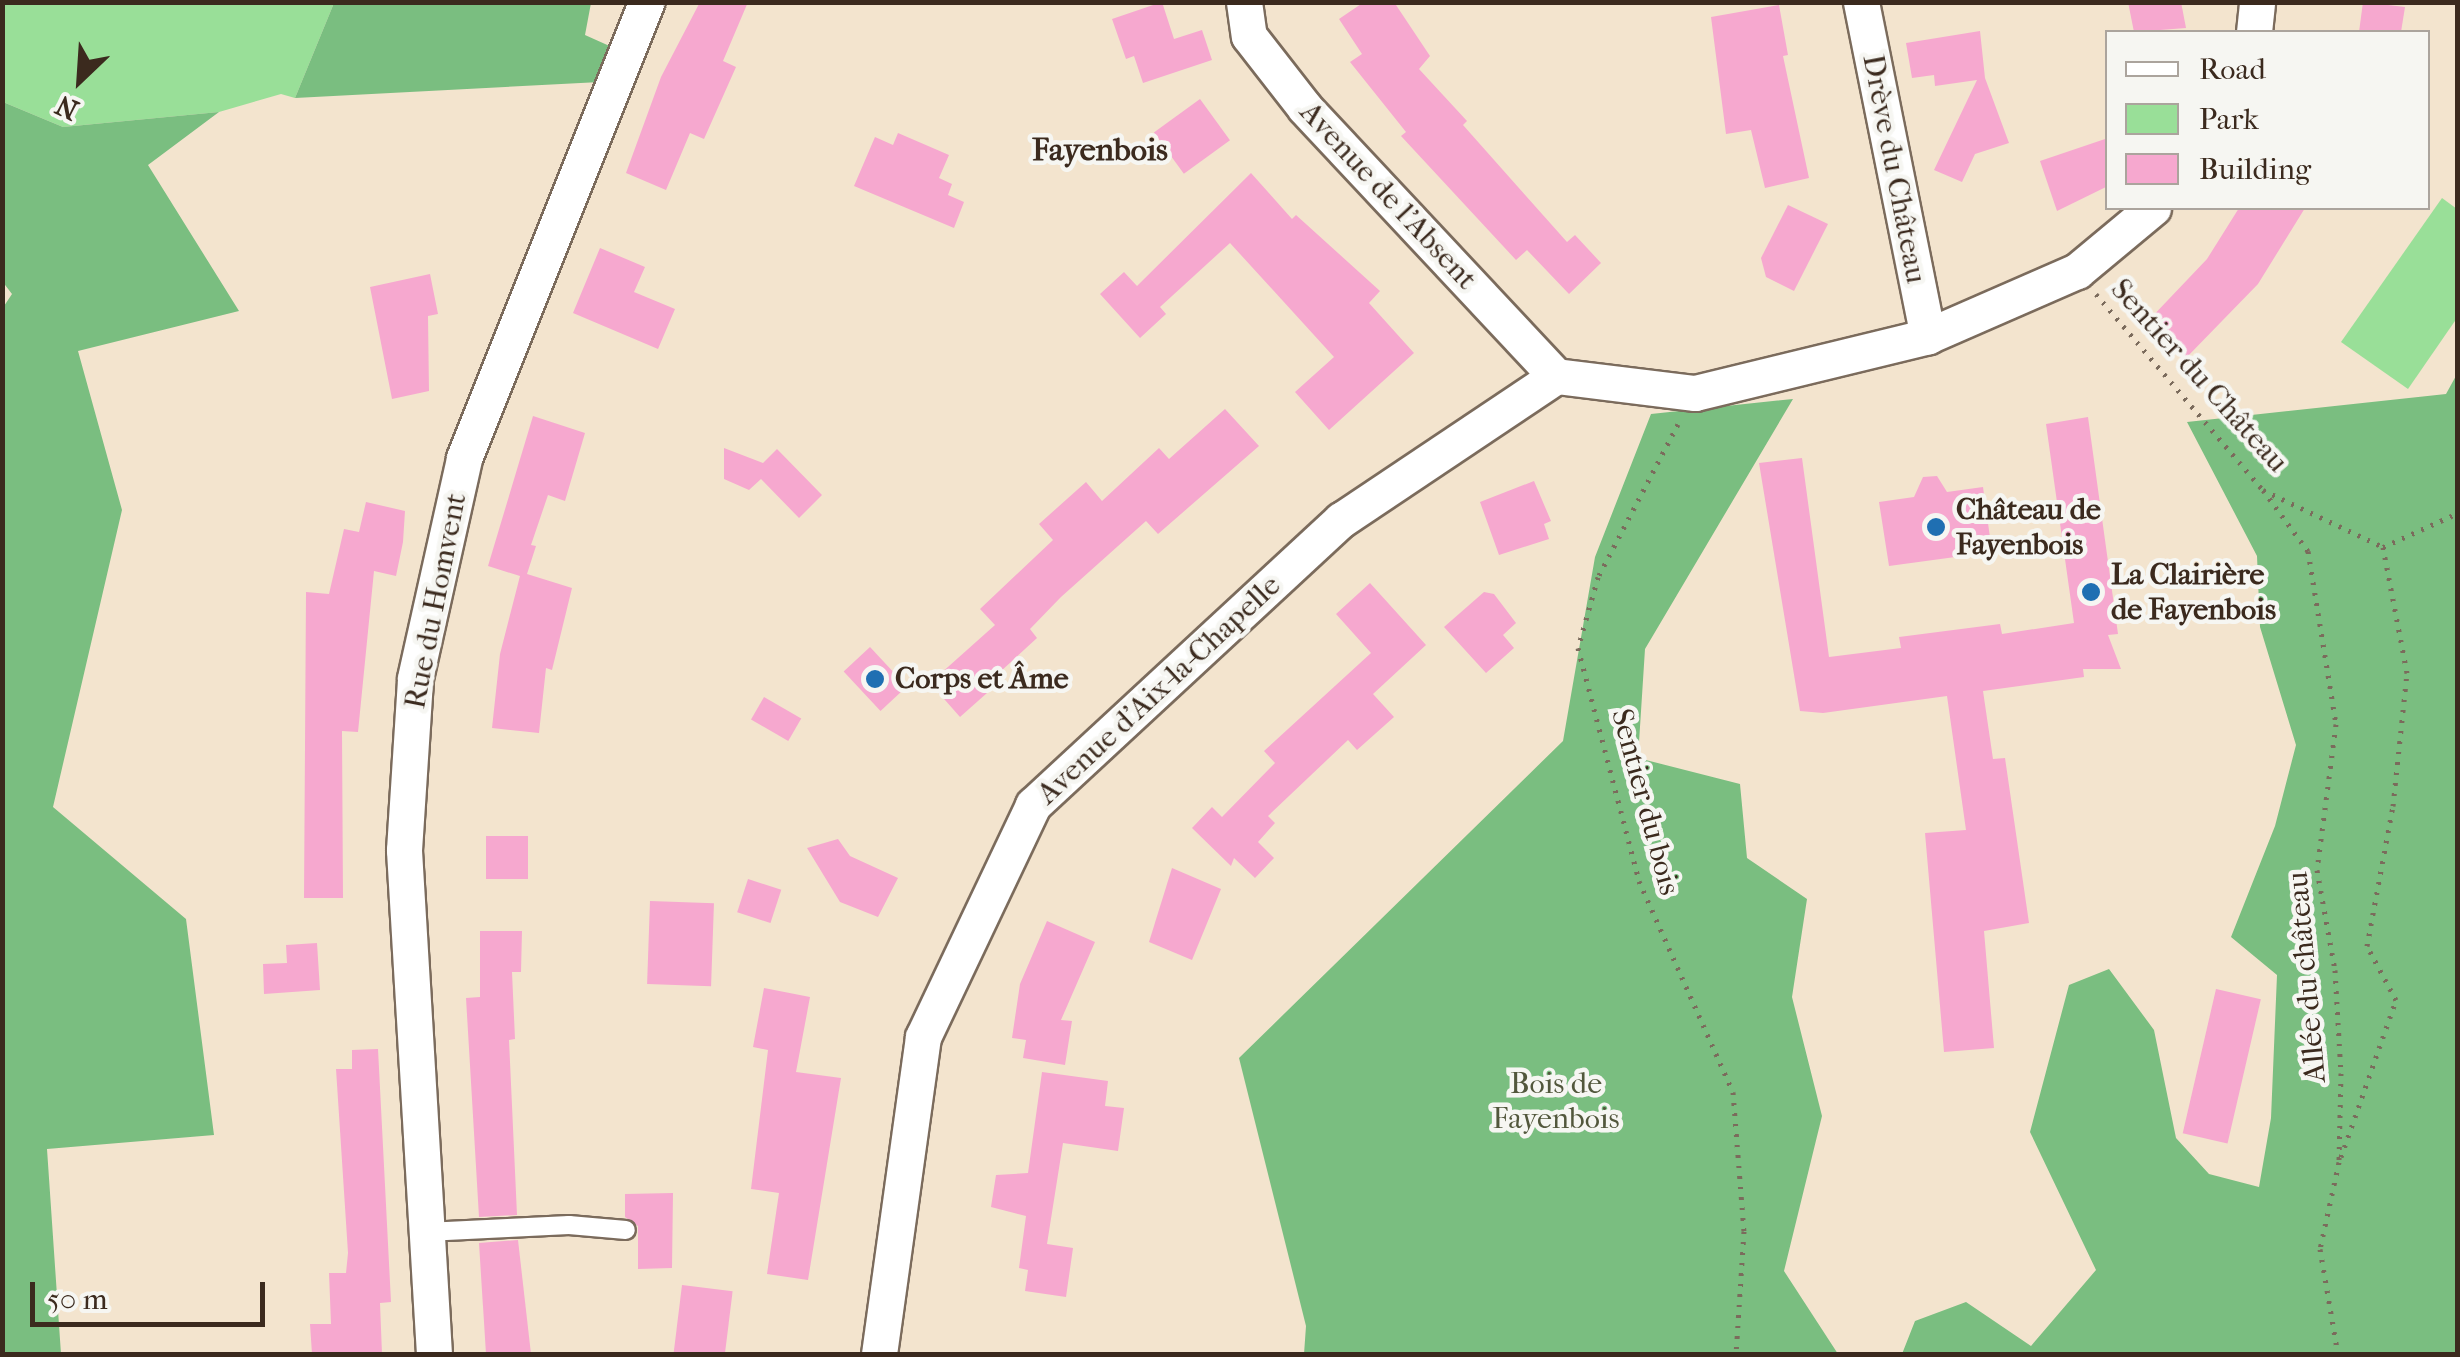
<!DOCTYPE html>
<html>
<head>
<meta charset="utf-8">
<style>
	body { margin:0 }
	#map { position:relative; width:2460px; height:1357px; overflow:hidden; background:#f3e4ce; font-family:"IM FELL French Canon",serif }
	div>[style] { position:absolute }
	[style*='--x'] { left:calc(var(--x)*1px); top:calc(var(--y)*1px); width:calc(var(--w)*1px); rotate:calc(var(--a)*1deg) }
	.green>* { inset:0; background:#99df98 }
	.forest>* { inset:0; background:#7abe80 }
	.building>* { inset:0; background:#f6a8cf; transform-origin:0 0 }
	.path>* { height:5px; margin-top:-2.5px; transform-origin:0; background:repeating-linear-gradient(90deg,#7b6b5c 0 2.5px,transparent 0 10.5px) }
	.roads { filter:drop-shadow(2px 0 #7b6b5c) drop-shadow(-2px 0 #7b6b5c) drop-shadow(0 2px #7b6b5c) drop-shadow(0 -2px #7b6b5c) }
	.service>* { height:18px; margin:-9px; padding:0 9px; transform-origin:9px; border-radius:9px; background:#fff }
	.minor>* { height:35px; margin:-17.5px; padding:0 17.5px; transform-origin:17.5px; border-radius:17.5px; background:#fff }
	.dots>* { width:28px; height:28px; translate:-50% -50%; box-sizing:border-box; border:5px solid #f6f6f2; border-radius:50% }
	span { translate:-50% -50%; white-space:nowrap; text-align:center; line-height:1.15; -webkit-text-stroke:9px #f6f6f2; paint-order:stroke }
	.street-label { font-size:30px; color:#3b2a1e }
	.poi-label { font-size:30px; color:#3b2a1e; font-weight:700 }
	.left { translate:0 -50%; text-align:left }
	.park-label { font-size:30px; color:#52573c }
	.neighbourhood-label { font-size:32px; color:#3b2a1e; font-weight:700 }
	.frame { position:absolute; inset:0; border:5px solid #3b2a1e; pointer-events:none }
	.legend { position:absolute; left:2105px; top:30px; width:325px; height:180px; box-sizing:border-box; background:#f6f6f2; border:2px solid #aba49d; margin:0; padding:12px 18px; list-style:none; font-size:30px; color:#3b2a1e }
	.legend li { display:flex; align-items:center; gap:20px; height:50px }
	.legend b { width:50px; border:2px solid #aba49d }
	.north { position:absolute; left:30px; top:30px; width:100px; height:100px; -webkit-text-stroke:8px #f6f6f2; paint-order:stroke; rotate:205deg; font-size:28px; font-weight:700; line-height:40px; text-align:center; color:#3b2a1e }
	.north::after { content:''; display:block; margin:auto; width:35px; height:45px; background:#3b2a1e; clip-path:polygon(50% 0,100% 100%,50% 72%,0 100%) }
	.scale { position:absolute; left:30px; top:1282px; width:235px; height:45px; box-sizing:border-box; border:5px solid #3b2a1e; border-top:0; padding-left:12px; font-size:30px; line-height:35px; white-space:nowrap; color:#3b2a1e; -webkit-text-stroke:8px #f6f6f2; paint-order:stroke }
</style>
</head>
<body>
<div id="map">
	<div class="green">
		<i style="clip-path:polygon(2px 3px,334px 3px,295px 98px,281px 94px,219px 112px,63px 127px,3px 102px)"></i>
		<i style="clip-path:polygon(2442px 198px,2457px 209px,2457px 318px,2408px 389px,2341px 342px)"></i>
	</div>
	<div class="forest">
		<i style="clip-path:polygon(334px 3px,591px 3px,585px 35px,614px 48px,600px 82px,295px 98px)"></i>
		<i style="clip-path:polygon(3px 102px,63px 127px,219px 112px,148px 165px,239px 311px,78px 351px,122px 510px,53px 807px,186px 919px,214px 1135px,47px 1149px,61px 1354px,2px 1354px,2px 309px,12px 294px,2px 281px)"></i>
		<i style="clip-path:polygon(2457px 374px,2457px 1354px,1902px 1354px,1915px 1321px,1966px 1302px,2031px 1346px,2096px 1270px,2030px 1132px,2069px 985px,2109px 969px,2154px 1030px,2176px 1138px,2209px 1174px,2259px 1187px,2271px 1118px,2277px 975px,2231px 937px,2275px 826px,2296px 745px,2260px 627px,2257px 556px,2187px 422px,2446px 394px)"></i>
		<i style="clip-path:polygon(1793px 399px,1645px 649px,1638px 758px,1740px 784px,1747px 858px,1807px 899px,1792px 997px,1822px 1116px,1784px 1271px,1838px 1354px,1304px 1354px,1306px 1326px,1239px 1058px,1563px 741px,1595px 557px,1651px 414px)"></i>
	</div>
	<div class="building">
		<i style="clip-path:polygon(700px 2px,748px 2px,723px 61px,736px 67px,704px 139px,690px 133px,666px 190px,626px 173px,661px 77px)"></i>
		<i style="clip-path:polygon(1162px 2px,1174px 39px,1202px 30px,1212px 60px,1143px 83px,1134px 56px,1126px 59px,1112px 19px)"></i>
		<i style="clip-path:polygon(1364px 2px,1394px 2px,1430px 56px,1419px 69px,1467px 121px,1463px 125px,1567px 242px,1575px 235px,1601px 263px,1569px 294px,1527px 250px,1516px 260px,1401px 136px,1406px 132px,1350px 62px,1362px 54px,1339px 19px)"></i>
		<i style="clip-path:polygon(2128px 2px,2181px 2px,2186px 28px,2134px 32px)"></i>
		<i style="clip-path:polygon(2363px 2px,2405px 7px,2401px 32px,2359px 32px)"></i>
		<i style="clip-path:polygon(1779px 5px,1788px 55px,1783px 56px,1809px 178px,1765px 188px,1751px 130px,1726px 134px,1711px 17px)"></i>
		<i style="clip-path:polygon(1980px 31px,1985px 78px,2009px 143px,1975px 154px,1962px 182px,1934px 170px,1977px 80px,1935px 86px,1934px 75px,1912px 78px,1906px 43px)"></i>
		<i style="left:1200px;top:99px;width:51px;height:57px;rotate:54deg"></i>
		<i style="clip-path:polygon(898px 133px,949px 155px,939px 178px,952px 184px,948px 195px,964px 202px,954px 228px,854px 186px,875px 137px,893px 145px)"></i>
		<i style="clip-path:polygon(2108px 138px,2108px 186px,2057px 211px,2040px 161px)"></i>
		<i style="clip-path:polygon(1251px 173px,1292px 219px,1296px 215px,1380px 291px,1369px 303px,1414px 353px,1329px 430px,1295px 392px,1334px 357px,1230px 243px,1160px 307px,1166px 314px,1140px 338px,1100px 294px,1124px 272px,1137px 286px)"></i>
		<i style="clip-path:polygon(1788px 205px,1828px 224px,1794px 291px,1766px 277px,1761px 258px)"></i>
		<i style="clip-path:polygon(2239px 208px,2305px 208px,2258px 284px,2186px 358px,2148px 321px,2207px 259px)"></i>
		<i style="clip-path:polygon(600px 248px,645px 267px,634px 292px,675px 309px,658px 349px,573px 313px)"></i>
		<i style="clip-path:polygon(430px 274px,438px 314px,428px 316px,429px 391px,392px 399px,370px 287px)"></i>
		<i style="clip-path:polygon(1225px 409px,1259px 446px,1158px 534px,1146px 521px,1061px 597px,1030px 629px,1037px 638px,1000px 672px,1005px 677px,960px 717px,930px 683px,995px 625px,980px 609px,1053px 540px,1039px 524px,1086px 482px,1102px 501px,1159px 448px,1169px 459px)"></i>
		<i style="clip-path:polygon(533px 416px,585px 433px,565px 501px,548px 495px,531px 545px,536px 546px,527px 574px,572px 588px,552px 670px,546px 668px,539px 733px,492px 728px,500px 654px,520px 576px,488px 566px)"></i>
		<i style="clip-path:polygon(2088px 417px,2118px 634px,2108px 635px,2121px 669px,2083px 669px,2084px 677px,1983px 691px,1993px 759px,2005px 758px,2029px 923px,1984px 931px,1994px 1048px,1944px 1052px,1925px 833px,1966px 830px,1947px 696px,1823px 713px,1800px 711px,1759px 463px,1802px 458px,1829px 657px,1901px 648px,1899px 637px,2000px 624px,2002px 634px,2074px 623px,2046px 424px)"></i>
		<i style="clip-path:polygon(724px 448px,763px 463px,777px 449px,822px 495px,799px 518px,761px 479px,749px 490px,724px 479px)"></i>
		<i style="clip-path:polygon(1937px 476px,1947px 492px,1983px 487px,1992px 552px,1889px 566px,1879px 502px,1914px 497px,1923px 477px)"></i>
		<i style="clip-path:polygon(1534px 481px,1551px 521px,1544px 524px,1549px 539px,1499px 555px,1480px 502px)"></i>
		<i style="clip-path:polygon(366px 502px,405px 511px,403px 542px,396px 576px,374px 571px,358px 732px,342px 731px,343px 898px,304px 898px,306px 592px,329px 594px,344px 529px,359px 532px)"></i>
		<i style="clip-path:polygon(1370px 583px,1426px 645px,1373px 694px,1394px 717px,1357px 750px,1348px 740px,1268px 816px,1275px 823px,1258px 842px,1274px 858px,1255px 878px,1234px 858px,1231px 866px,1192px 828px,1212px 807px,1222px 817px,1275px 763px,1264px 751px,1371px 653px,1336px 614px)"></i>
		<i style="clip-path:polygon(1484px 592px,1494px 594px,1516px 623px,1503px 635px,1514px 648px,1486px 673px,1444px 627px)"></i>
		<i style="left:870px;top:647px;width:54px;height:36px;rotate:47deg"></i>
		<i style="left:764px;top:697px;width:43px;height:26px;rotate:30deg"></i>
		<i style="left:486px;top:836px;width:42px;height:43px"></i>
		<i style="clip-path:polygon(838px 839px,850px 856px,898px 878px,878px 917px,840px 902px,807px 848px)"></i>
		<i style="clip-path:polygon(1172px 868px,1221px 889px,1192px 960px,1149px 942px)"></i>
		<i style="left:748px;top:879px;width:35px;height:35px;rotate:18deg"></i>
		<i style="left:650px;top:901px;width:64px;height:83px;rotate:2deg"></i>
		<i style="clip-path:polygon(1047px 921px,1095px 942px,1061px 1020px,1072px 1021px,1065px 1065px,1023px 1058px,1026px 1040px,1012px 1038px,1020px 984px)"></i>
		<i style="clip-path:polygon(480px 931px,522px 931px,521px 972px,512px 972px,515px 1039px,509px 1040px,517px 1215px,479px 1217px,466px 998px,480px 997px)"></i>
		<i style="clip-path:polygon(317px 943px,320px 990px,264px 994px,263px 964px,287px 963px,286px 945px)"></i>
		<i style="clip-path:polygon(764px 988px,810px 997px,796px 1072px,841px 1078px,808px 1280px,767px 1274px,779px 1193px,751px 1189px,768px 1050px,753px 1047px)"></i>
		<i style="left:2216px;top:989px;width:46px;height:148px;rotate:13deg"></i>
		<i style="clip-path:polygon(378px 1049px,391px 1302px,380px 1303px,382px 1354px,312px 1354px,310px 1324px,331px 1324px,329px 1273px,346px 1273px,348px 1253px,336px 1069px,352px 1069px,352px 1050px)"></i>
		<i style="clip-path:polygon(1042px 1072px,1108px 1081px,1105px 1106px,1124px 1108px,1118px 1151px,1063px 1143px,1047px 1244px,1073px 1248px,1066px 1297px,1025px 1291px,1028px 1270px,1019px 1268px,1026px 1216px,991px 1207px,996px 1175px,1028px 1173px)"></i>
		<i style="clip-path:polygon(673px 1193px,672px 1268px,638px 1269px,638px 1226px,625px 1217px,625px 1194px)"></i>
		<i style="clip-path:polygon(518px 1240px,531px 1354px,486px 1354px,479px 1243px)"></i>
		<i style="left:682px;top:1285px;width:51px;height:68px;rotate:7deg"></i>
	</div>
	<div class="path">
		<i style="--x:2096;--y:294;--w:257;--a:49.6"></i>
		<i style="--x:2263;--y:490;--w:133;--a:25.4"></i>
		<i style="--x:2383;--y:547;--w:82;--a:-24.4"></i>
		<i style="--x:1678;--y:424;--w:173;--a:117.6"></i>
		<i style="--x:1598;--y:577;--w:74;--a:105.7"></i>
		<i style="--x:1578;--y:648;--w:241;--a:75.3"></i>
		<i style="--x:1639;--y:881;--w:231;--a:66"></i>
		<i style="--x:1733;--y:1092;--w:139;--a:85.5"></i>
		<i style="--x:1744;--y:1231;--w:123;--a:93.7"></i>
		<i style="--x:2263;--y:490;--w:76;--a:53.6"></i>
		<i style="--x:2308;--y:551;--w:175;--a:80.8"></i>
		<i style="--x:2336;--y:724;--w:147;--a:97.4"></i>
		<i style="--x:2317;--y:870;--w:102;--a:79.8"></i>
		<i style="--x:2335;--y:970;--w:103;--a:86.7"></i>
		<i style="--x:2341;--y:1073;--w:89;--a:91.3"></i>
		<i style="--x:2339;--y:1162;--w:89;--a:102.3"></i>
		<i style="--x:2320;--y:1249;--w:107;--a:80.3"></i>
		<i style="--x:2341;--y:1157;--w:166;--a:-70.7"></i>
		<i style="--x:2396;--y:1000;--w:61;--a:-118.2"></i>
		<i style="--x:2367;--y:946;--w:142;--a:-79.5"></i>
		<i style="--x:2393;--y:806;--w:134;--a:-84"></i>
		<i style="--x:2407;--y:673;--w:128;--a:-100.8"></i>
	</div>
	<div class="roads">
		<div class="service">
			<i style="--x:426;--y:1232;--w:143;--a:-2.8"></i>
			<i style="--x:569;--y:1225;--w:57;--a:5"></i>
		</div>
		<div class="minor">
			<i style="--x:1244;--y:2;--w:34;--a:82"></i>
			<i style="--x:1249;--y:36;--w:91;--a:52.1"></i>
			<i style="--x:1305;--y:108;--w:367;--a:46.9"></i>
			<i style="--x:1861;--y:2;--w:341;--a:78.7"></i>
			<i style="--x:2254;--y:32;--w:30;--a:-84"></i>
			<i style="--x:1556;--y:376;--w:140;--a:7"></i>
			<i style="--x:1695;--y:393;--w:240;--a:-13.7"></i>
			<i style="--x:1928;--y:336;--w:163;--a:-23.6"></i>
			<i style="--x:2077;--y:271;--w:99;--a:-39.7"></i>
			<i style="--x:434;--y:1354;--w:505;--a:-93.41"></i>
			<i style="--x:404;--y:850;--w:172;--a:-86.3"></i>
			<i style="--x:415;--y:678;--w:225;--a:-77.4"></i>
			<i style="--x:464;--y:458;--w:491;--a:-68.2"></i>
			<i style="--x:879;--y:1354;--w:320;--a:-82.1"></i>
			<i style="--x:923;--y:1037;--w:257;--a:-64.6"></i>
			<i style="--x:1033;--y:805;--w:420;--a:-42.8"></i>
			<i style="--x:1341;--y:520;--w:259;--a:-33.8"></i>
		</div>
	</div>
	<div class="dots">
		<i style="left:1936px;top:527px;background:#1f6fb2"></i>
		<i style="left:2091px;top:592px;background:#1f6fb2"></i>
		<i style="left:875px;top:679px;background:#1f6fb2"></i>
	</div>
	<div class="street-label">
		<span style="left:1894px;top:169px;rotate:79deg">Drève du Château</span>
		<span style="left:1388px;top:196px;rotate:47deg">Avenue de l'Absent</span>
		<span style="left:2199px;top:376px;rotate:48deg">Sentier du Château</span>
		<span style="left:436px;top:601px;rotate:-79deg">Rue du Homvent</span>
		<span style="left:1159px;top:690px;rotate:-43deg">Avenue d'Aix-la-Chapelle</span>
		<span style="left:1645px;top:802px;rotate:75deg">Sentier du bois</span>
		<span style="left:2307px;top:977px;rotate:-95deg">Allée du château</span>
	</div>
	<div class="poi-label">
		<span class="left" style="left:1956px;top:527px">Château de<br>Fayenbois</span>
		<span class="left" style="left:2111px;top:592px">La Clairière<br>de Fayenbois</span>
		<span class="left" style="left:895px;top:679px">Corps et Âme</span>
	</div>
	<div class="park-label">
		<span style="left:1556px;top:1101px">Bois de<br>Fayenbois</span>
	</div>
	<div class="neighbourhood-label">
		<span style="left:1100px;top:150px">Fayenbois</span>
	</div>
	<div class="frame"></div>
	<ul class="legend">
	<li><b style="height:12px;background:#fff"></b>Road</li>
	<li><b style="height:28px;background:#99df98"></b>Park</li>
	<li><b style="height:28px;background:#f6a8cf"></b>Building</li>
	</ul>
	<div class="north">N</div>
	<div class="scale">50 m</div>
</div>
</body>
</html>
